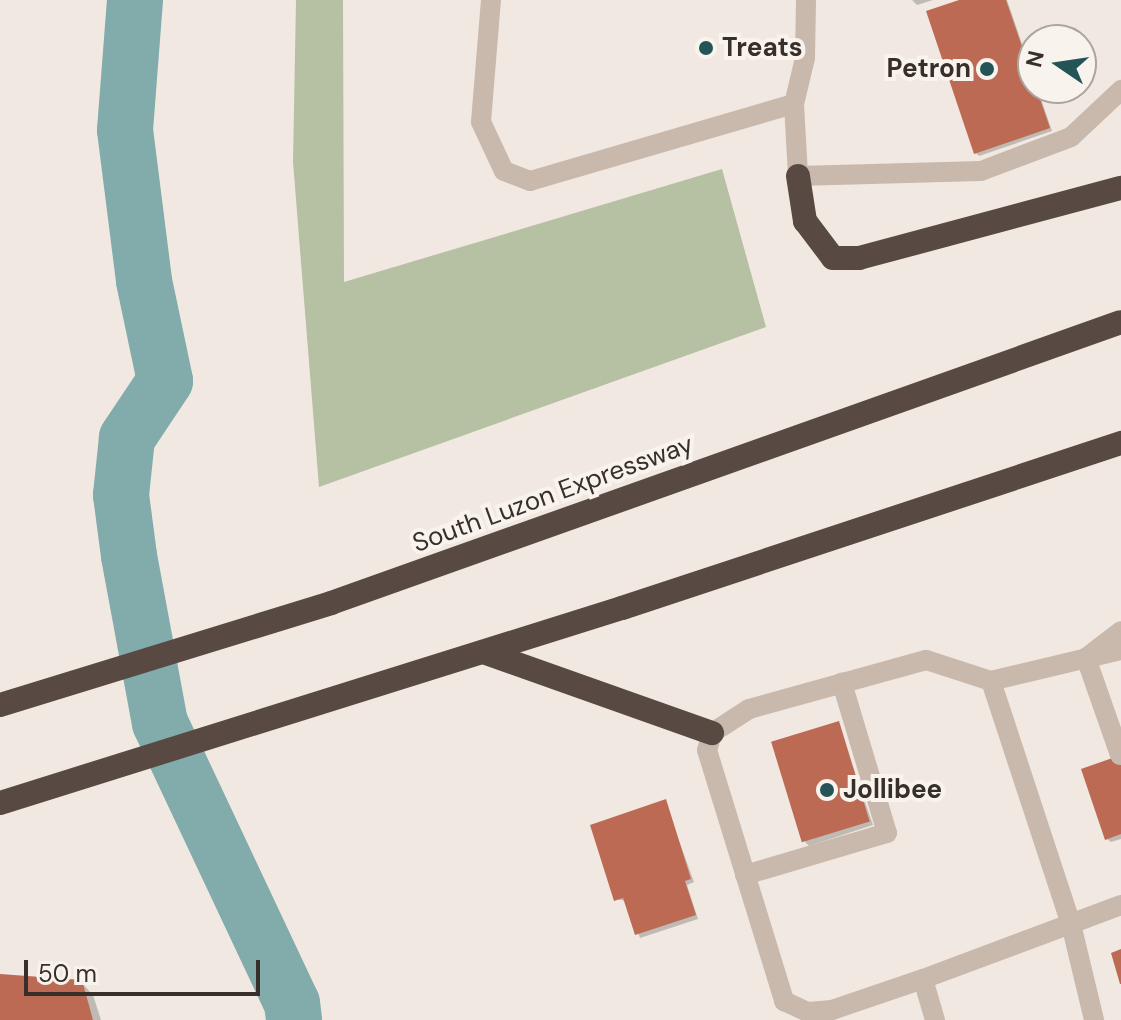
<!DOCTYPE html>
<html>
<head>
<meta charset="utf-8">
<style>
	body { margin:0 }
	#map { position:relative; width:1121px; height:1020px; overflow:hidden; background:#f1e9e1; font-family:"DM Sans",sans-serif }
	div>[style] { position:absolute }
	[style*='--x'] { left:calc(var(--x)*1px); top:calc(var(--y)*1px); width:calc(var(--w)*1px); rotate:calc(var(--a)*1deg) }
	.green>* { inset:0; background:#b6c0a2 }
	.shadow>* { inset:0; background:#0003 }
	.river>* { height:56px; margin:-28px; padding:0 28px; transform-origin:28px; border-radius:28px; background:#82acac }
	.building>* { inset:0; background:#bc6a54; transform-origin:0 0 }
	.minor>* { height:20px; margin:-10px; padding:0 10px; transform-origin:10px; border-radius:10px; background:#c9b9ad }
	.highway>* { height:24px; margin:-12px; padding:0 12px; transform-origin:12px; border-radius:12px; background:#584943 }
	.dots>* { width:22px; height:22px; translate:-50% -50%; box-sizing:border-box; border:4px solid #f9f3ed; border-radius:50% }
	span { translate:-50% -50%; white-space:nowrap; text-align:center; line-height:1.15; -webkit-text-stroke:8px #f9f3ed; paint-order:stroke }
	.poi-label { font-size:26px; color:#382f2b; font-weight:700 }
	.left { translate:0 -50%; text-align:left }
	.right { translate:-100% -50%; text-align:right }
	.street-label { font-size:26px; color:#382f2b }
	.north { position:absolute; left:1017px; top:24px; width:80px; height:80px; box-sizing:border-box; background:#f9f3ed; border:2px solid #aca59f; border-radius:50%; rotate:283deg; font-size:22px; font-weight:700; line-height:32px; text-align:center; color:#382f2b }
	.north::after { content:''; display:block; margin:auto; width:28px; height:36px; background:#245456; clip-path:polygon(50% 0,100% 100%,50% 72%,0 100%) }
	.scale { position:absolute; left:24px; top:960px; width:236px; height:36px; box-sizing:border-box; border:4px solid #382f2b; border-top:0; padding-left:10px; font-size:24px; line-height:28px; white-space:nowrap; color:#382f2b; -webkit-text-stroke:6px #f9f3ed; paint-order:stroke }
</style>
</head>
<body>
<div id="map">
	<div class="green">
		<i style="clip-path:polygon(296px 0,343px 0,344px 282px,722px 169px,766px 327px,319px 487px,293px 162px)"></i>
	</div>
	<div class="shadow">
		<i style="clip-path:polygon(912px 0,933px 0,917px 5px)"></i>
		<i style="clip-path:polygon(965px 0,1007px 0,1052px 131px,979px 156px,976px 153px)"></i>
		<i style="clip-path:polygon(838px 724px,873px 825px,809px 846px,805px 842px)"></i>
		<i style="clip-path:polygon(1121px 757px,1121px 839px,1111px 842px,1107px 839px)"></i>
		<i style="clip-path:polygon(665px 802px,694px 882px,687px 885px,698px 919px,640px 938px,626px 901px,616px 899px)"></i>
		<i style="clip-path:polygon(0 976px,81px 982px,93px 995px,101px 1020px,0 1020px)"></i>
	</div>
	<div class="river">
		<i style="--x:135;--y:0;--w:130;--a:94.4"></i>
		<i style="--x:125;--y:130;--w:152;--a:82.8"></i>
		<i style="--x:144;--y:281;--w:102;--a:78.1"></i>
		<i style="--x:165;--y:381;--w:69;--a:123.7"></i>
		<i style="--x:127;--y:438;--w:57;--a:96"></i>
		<i style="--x:121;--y:495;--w:62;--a:82.5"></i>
		<i style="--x:129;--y:556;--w:170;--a:79.5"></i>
		<i style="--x:160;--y:723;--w:310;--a:64.8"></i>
		<i style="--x:292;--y:1003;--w:17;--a:83"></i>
	</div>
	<div class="building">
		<i style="clip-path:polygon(959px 0,1006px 0,1050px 128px,974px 154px,926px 11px)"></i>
		<i style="left:839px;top:721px;width:105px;height:71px;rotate:73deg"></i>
		<i style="clip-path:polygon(1121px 755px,1121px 834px,1105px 840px,1081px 769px)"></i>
		<i style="clip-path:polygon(666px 799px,691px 879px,685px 881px,696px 915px,635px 935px,623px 898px,614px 901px,590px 825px)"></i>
		<i style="clip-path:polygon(1121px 949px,1121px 984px,1120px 984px,1111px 953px)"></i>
		<i style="clip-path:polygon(0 974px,82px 980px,93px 1020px,0 1020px)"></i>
	</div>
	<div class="minor">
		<i style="--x:491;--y:0;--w:122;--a:94.7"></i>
		<i style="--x:481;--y:122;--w:54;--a:64.9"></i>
		<i style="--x:504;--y:171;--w:28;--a:21"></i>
		<i style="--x:530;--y:181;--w:275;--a:-16.3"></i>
		<i style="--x:806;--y:0;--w:58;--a:91"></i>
		<i style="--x:805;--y:58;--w:47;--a:103.4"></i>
		<i style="--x:794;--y:104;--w:72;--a:86.8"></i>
		<i style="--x:798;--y:176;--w:183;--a:-1.6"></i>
		<i style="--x:981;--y:171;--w:96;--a:-20.7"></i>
		<i style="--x:1071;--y:137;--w:69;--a:-43.2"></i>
		<i style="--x:1121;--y:650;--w:134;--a:166.6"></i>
		<i style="--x:991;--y:681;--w:68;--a:-162.1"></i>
		<i style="--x:926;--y:660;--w:184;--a:164.5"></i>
		<i style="--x:749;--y:709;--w:44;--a:147"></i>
		<i style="--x:712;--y:733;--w:18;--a:106"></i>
		<i style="--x:707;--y:750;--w:263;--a:72.9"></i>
		<i style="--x:784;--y:1001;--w:26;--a:25"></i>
		<i style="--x:808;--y:1012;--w:24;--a:-5"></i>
		<i style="--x:832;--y:1010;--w:96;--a:-18.8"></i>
		<i style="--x:923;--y:979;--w:211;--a:-20.5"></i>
		<i style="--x:991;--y:681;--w:256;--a:71.8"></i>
		<i style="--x:1071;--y:924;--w:99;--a:76.5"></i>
		<i style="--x:1120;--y:755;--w:103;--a:-109.3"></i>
		<i style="--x:1086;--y:658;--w:44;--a:-37.6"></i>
		<i style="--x:745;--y:875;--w:148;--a:-16.5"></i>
		<i style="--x:887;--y:833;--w:157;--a:-106.7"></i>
		<i style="--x:923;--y:979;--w:43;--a:73.7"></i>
	</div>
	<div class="highway">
		<i style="--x:798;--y:176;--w:46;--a:81.2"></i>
		<i style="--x:805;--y:221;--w:46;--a:52.9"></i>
		<i style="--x:833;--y:258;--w:26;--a:0"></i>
		<i style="--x:859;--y:258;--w:271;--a:-15"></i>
		<i style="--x:483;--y:652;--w:243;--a:19.5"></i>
		<i style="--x:0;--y:705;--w:346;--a:-17.1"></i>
		<i style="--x:331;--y:603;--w:838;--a:-19.58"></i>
		<i style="--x:0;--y:803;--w:652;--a:-17.41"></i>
		<i style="--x:622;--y:608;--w:526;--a:-18.3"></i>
	</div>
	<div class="dots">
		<i style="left:706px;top:48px;background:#245456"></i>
		<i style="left:987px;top:69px;background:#245456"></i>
		<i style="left:827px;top:790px;background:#245456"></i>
	</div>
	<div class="poi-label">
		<span class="left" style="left:722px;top:48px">Treats</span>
		<span class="right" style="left:971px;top:69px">Petron</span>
		<span class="left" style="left:843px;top:790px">Jollibee</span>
	</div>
	<div class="street-label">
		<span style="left:553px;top:494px;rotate:-20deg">South Luzon Expressway</span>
	</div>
	<div class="north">N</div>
	<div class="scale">50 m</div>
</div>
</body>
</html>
